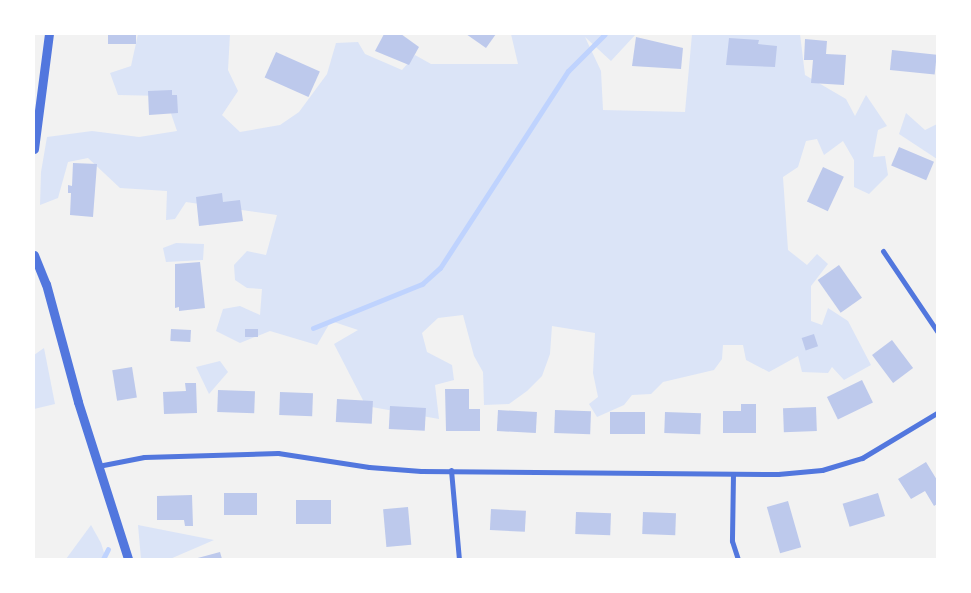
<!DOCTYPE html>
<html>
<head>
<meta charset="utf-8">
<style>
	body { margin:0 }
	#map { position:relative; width:971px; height:593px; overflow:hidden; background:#f2f2f2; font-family:"Exo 2",sans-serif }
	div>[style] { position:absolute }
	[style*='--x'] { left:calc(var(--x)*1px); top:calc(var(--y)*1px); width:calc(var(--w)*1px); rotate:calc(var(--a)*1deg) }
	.green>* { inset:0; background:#dbe4f7 }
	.stream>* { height:5px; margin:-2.5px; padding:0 2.5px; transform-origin:2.5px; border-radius:2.5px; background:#bfd3fe }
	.building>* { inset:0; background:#bdc9ec; transform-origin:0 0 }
	.minor>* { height:5px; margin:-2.5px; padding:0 2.5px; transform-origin:2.5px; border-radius:2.5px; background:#5277de }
	.tertiary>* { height:9px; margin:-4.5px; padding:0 4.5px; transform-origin:4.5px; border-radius:4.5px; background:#5277de }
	span { translate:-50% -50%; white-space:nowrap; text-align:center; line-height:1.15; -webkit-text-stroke:5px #fff; paint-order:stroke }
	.frame { position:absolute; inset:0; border:35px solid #fff; pointer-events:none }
</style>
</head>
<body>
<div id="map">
	<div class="green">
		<i style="clip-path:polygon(138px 34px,230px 34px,228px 70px,238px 91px,222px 115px,240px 132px,280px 125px,299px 112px,327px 74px,336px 43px,358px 42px,365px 54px,402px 70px,415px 55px,431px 64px,518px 64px,511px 34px,636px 34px,611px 61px,585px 37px,601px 71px,603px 110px,685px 112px,692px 34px,800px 34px,805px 75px,846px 99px,855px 116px,866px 95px,887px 126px,878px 130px,873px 157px,885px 156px,888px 175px,869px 194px,854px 187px,854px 160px,843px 141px,824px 155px,817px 139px,806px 141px,798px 167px,783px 177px,788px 250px,807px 265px,817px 254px,828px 264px,811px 286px,811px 321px,822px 325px,828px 308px,848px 321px,871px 365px,844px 380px,832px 367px,828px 373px,802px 372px,798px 356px,769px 372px,746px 360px,743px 345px,723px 345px,722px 359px,714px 370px,663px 382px,651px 394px,632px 395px,624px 405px,597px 417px,589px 404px,598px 397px,593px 373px,595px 333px,552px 326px,550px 354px,542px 376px,527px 391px,509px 404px,484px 405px,483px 372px,474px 356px,463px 315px,438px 318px,422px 333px,427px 352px,452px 365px,454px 380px,435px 385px,439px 419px,366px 406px,334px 344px,358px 330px,331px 321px,317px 345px,270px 331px,240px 343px,216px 331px,223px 309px,240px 306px,260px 315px,262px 289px,247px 288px,235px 280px,234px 265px,247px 251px,266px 255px,277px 215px,186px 202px,175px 219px,166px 220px,167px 191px,120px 188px,88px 158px,68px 162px,58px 198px,40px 205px,41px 172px,47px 137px,92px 131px,139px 137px,177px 131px,165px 96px,118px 95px,110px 73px,131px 66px)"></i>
		<i style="clip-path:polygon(906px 113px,925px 130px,937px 124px,937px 159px,899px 134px)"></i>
		<i style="clip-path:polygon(176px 243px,204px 244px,203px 260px,166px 262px,163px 248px)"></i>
		<i style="clip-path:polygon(44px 348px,55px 404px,34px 409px,34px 355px)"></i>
		<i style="clip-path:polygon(220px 361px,228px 372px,209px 394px,196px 367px)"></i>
		<i style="clip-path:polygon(91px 525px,101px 543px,106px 559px,66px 559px)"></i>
		<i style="clip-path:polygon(138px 525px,214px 540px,170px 559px,141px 559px)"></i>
	</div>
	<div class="stream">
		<i style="--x:313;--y:328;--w:118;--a:-22"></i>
		<i style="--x:422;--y:284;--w:24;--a:-42"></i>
		<i style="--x:440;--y:268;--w:235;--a:-57"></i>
		<i style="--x:568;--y:71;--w:52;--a:-45"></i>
		<i style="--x:103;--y:559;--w:11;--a:-63"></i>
	</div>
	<div class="building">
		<i style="left:108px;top:34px;width:28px;height:10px"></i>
		<i style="clip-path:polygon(384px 34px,401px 34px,419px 47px,409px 65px,375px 51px)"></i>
		<i style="clip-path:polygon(466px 34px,496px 34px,486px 48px)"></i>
		<i style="clip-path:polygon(636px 37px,683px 48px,681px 69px,632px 66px)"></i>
		<i style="clip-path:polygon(729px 38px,759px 40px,758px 44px,777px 46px,775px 67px,726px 65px)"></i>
		<i style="clip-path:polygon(805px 39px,827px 41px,826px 54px,846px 55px,844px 85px,811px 83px,813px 60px,804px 60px)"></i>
		<i style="left:892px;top:50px;width:45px;height:20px;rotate:6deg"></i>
		<i style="left:276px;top:52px;width:48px;height:28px;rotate:24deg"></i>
		<i style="clip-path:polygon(172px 90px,172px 95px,177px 95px,178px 113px,149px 115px,148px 91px)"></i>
		<i style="left:899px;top:147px;width:38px;height:20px;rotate:23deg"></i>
		<i style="clip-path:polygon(73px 163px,97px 164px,93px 217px,70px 215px,71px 193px,68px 193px,68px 185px,72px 186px)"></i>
		<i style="left:823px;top:167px;width:23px;height:38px;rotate:25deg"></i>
		<i style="clip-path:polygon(222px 193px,223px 202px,240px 200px,243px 221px,199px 226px,196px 197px)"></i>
		<i style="clip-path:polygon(200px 262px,205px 308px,179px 311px,179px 307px,175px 308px,175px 264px)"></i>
		<i style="left:839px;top:265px;width:40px;height:26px;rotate:55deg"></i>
		<i style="left:171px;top:329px;width:20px;height:12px;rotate:3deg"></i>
		<i style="left:245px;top:329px;width:13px;height:8px"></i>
		<i style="left:814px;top:334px;width:13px;height:13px;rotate:72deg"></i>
		<i style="left:892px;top:340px;width:35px;height:25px;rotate:53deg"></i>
		<i style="left:132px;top:367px;width:31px;height:20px;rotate:81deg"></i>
		<i style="left:862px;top:380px;width:25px;height:39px;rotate:64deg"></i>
		<i style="clip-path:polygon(185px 383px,196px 383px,197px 413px,164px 414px,163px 392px,186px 391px)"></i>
		<i style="clip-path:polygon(445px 389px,469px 389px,469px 409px,480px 409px,480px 431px,446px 431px)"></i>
		<i style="left:218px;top:390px;width:37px;height:22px;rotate:2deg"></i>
		<i style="left:280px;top:392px;width:33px;height:23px;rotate:2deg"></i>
		<i style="left:337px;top:399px;width:36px;height:23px;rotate:3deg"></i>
		<i style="clip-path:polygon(741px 404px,756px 404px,756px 433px,723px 433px,723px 411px,741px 411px)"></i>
		<i style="left:390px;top:406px;width:36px;height:23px;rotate:3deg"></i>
		<i style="left:816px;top:407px;width:24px;height:33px;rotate:88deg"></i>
		<i style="left:498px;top:410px;width:39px;height:21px;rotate:3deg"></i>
		<i style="left:555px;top:410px;width:36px;height:23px;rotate:2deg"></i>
		<i style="left:645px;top:412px;width:22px;height:35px;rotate:90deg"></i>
		<i style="left:665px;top:412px;width:36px;height:21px;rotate:2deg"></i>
		<i style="clip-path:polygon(926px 462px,937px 480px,937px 504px,934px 506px,925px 491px,911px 499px,898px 479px)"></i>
		<i style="left:224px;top:493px;width:33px;height:22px"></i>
		<i style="left:878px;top:493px;width:24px;height:37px;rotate:73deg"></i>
		<i style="clip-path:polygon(192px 495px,193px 526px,185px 526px,184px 520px,157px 520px,157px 496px)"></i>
		<i style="left:296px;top:500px;width:35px;height:24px"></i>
		<i style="left:788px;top:501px;width:48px;height:22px;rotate:74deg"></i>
		<i style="left:408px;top:507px;width:38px;height:25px;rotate:85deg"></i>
		<i style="left:491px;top:509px;width:35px;height:21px;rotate:3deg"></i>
		<i style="left:576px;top:512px;width:35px;height:22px;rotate:2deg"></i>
		<i style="left:643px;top:512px;width:33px;height:22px;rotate:2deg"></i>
		<i style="clip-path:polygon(220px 552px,222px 559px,194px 559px)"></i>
	</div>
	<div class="minor">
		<i style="--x:883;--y:251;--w:97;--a:56"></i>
		<i style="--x:98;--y:466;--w:47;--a:-11.1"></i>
		<i style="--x:144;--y:457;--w:134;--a:-1.7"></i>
		<i style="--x:278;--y:453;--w:92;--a:8.7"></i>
		<i style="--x:369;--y:467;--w:52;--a:4.4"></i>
		<i style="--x:421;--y:471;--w:357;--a:0.5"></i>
		<i style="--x:778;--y:474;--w:44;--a:-5.2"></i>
		<i style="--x:822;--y:470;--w:42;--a:-16.7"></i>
		<i style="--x:862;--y:458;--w:87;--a:-31"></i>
		<i style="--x:451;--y:470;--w:89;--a:84.9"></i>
		<i style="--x:733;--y:474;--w:67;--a:90.9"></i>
		<i style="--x:732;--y:541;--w:19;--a:72"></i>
	</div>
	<div class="tertiary">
		<i style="--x:34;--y:149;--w:116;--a:-82.6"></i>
		<i style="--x:34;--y:255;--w:31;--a:68"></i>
		<i style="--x:46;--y:284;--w:122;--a:74.8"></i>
		<i style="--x:78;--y:402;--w:165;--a:72.3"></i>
	</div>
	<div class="frame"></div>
</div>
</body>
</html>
